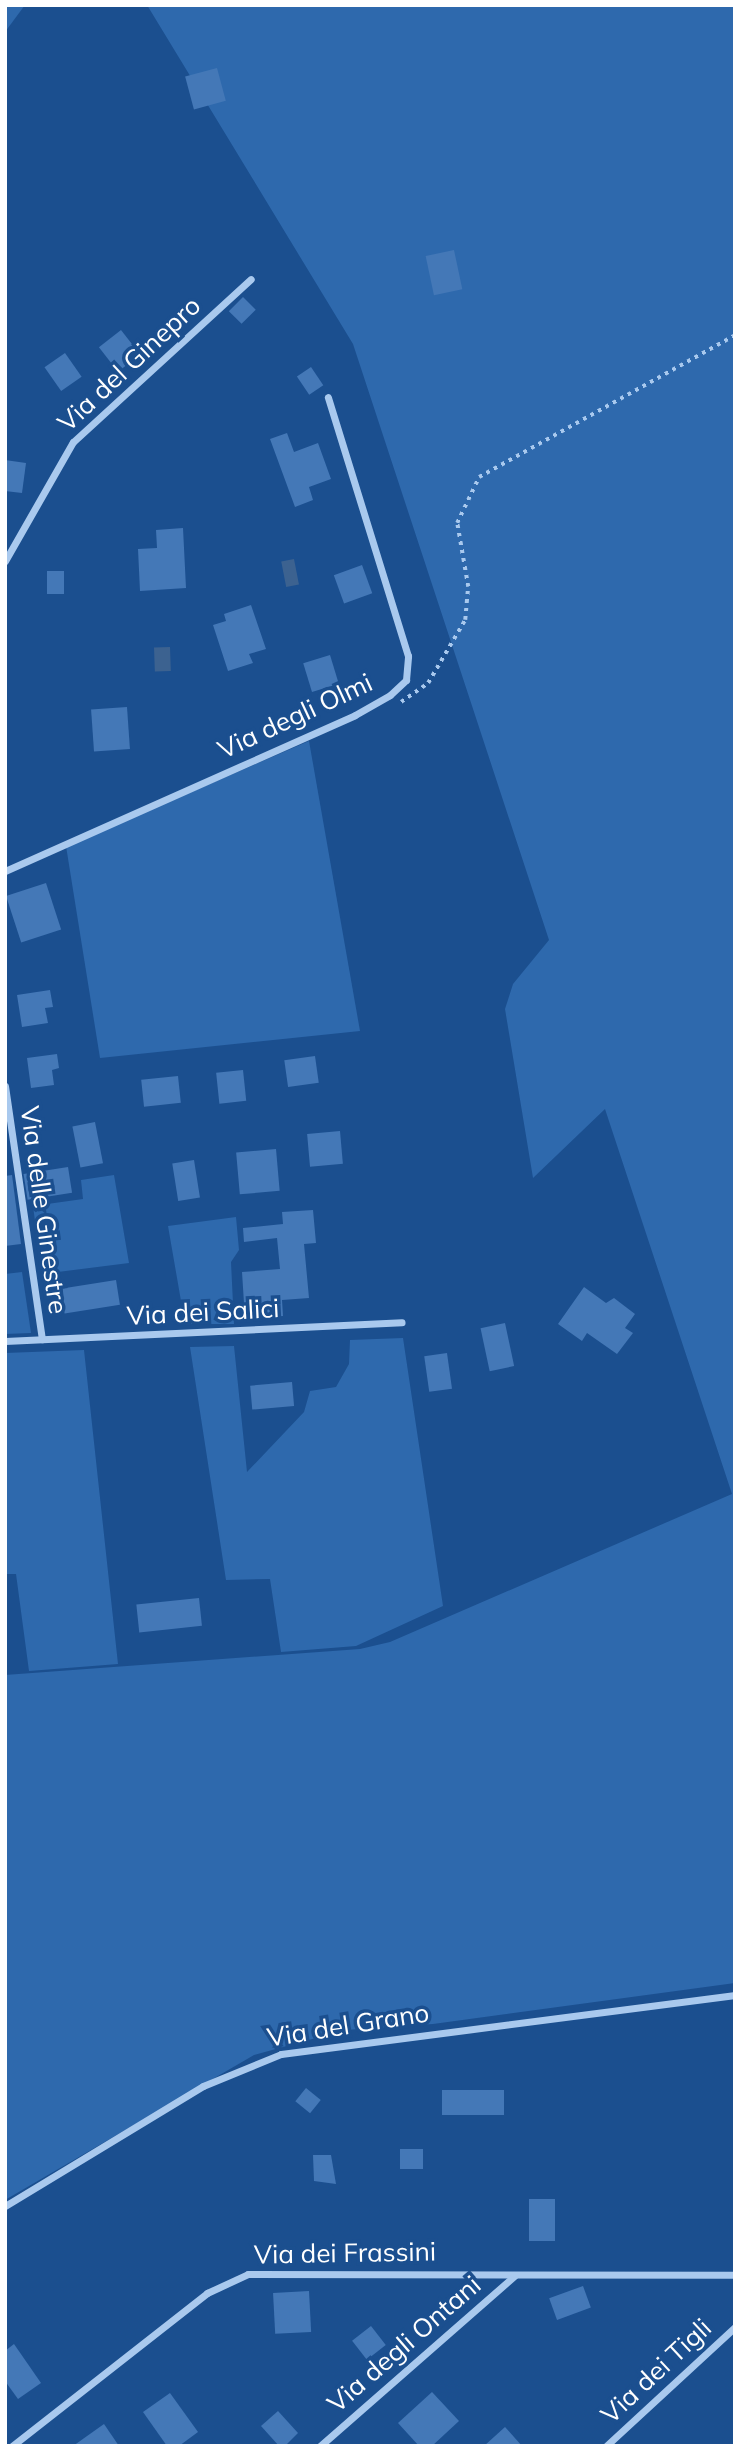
<!DOCTYPE html>
<html>
<head>
<meta charset="utf-8">
<style>
	body { margin:0 }
	#map { position:relative; width:740px; height:2451px; overflow:hidden; background:#1b4f8f; font-family:Mulish,sans-serif }
	div>[style] { position:absolute }
	[style*='--x'] { left:calc(var(--x)*1px); top:calc(var(--y)*1px); width:calc(var(--w)*1px); rotate:calc(var(--a)*1deg) }
	.green>* { inset:0; background:#2e69ad }
	.water>* { inset:0; background:#3c6290; transform-origin:0 0 }
	.building>* { inset:0; background:#4478b7; transform-origin:0 0 }
	.path>* { height:3.5px; margin-top:-1.75px; transform-origin:0; background:repeating-linear-gradient(90deg,#a9c9ee 0 3.5px,transparent 0 8.5px) }
	.street>* { height:7px; margin:-3.5px; padding:0 3.5px; transform-origin:3.5px; border-radius:3.5px; background:#a9c9ee }
	span { translate:-50% -50%; white-space:nowrap; text-align:center; line-height:1.15; -webkit-text-stroke:7px #1b4f8f; paint-order:stroke }
	.street-label { font-size:26px; color:#fff }
	.frame { position:absolute; inset:0; border:7px solid #fff; pointer-events:none }
</style>
</head>
<body>
<div id="map">
	<div class="green">
		<i style="clip-path:polygon(5px 5px,25px 5px,5px 32px)"></i>
		<i style="clip-path:polygon(147px 5px,735px 5px,735px 1983px,433px 2024px,345px 2030px,254px 2055px,5px 2200px,5px 1675px,360px 1649px,390px 1642px,732px 1494px,605px 1109px,533px 1178px,505px 1009px,513px 984px,549px 940px,353px 344px)"></i>
		<i style="clip-path:polygon(309px 741px,360px 1031px,100px 1058px,66px 846px)"></i>
		<i style="clip-path:polygon(114px 1175px,129px 1263px,42px 1274px,33px 1206px,83px 1199px,81px 1180px)"></i>
		<i style="clip-path:polygon(236px 1217px,239px 1250px,231px 1262px,234px 1324px,185px 1324px,168px 1226px)"></i>
		<i style="clip-path:polygon(22px 1272px,31px 1333px,5px 1334px,5px 1274px)"></i>
		<i style="clip-path:polygon(403px 1338px,443px 1606px,356px 1646px,281px 1652px,270px 1579px,226px 1580px,190px 1347px,234px 1346px,247px 1472px,304px 1412px,310px 1391px,336px 1387px,349px 1364px,350px 1340px)"></i>
		<i style="clip-path:polygon(84px 1350px,118px 1664px,29px 1671px,16px 1574px,5px 1574px,5px 1353px)"></i>
	</div>
	<div class="water">
		<i style="left:294px;top:559px;width:26px;height:13px;rotate:79deg"></i>
		<i style="left:170px;top:647px;width:24px;height:16px;rotate:88deg"></i>
	</div>
	<div class="building">
		<i style="left:217px;top:68px;width:34px;height:33px;rotate:75deg"></i>
		<i style="left:454px;top:250px;width:40px;height:29px;rotate:78deg"></i>
		<i style="left:243px;top:297px;width:18px;height:20px;rotate:45deg"></i>
		<i style="left:121px;top:330px;width:31px;height:28px;rotate:52deg"></i>
		<i style="left:65px;top:353px;width:29px;height:25px;rotate:55deg"></i>
		<i style="left:311px;top:367px;width:22px;height:17px;rotate:56deg"></i>
		<i style="clip-path:polygon(287px 433px,294px 452px,318px 443px,331px 479px,309px 487px,313px 500px,295px 507px,270px 439px)"></i>
		<i style="clip-path:polygon(5px 460px,26px 463px,22px 493px,5px 491px)"></i>
		<i style="clip-path:polygon(183px 528px,186px 588px,140px 591px,138px 549px,157px 548px,156px 530px)"></i>
		<i style="left:362px;top:565px;width:30px;height:30px;rotate:70deg"></i>
		<i style="left:47px;top:571px;width:17px;height:23px"></i>
		<i style="clip-path:polygon(251px 605px,266px 649px,249px 654px,253px 663px,228px 671px,213px 625px,226px 621px,224px 614px)"></i>
		<i style="left:330px;top:655px;width:30px;height:28px;rotate:73deg"></i>
		<i style="left:127px;top:707px;width:42px;height:36px;rotate:86deg"></i>
		<i style="left:46px;top:883px;width:49px;height:42px;rotate:72deg"></i>
		<i style="clip-path:polygon(50px 990px,53px 1007px,45px 1008px,48px 1023px,22px 1027px,17px 995px)"></i>
		<i style="clip-path:polygon(57px 1054px,59px 1068px,52px 1070px,54px 1085px,31px 1088px,27px 1058px)"></i>
		<i style="left:315px;top:1056px;width:27px;height:31px;rotate:82deg"></i>
		<i style="left:243px;top:1070px;width:31px;height:27px;rotate:84deg"></i>
		<i style="left:178px;top:1076px;width:27px;height:37px;rotate:84deg"></i>
		<i style="left:95px;top:1122px;width:42px;height:23px;rotate:79deg"></i>
		<i style="left:340px;top:1131px;width:33px;height:33px;rotate:85deg"></i>
		<i style="left:276px;top:1149px;width:42px;height:40px;rotate:85deg"></i>
		<i style="left:194px;top:1160px;width:38px;height:22px;rotate:81deg"></i>
		<i style="left:68px;top:1167px;width:26px;height:45px;rotate:81deg"></i>
		<i style="clip-path:polygon(12px 1175px,21px 1244px,5px 1246px,5px 1176px)"></i>
		<i style="clip-path:polygon(313px 1210px,316px 1243px,304px 1244px,309px 1298px,282px 1300px,283px 1316px,245px 1319px,242px 1272px,280px 1269px,277px 1238px,244px 1242px,243px 1228px,283px 1224px,282px 1212px)"></i>
		<i style="left:116px;top:1280px;width:25px;height:56px;rotate:81deg"></i>
		<i style="clip-path:polygon(584px 1287px,606px 1303px,614px 1298px,635px 1314px,625px 1328px,633px 1333px,617px 1354px,587px 1333px,582px 1341px,558px 1324px)"></i>
		<i style="left:505px;top:1323px;width:44px;height:25px;rotate:78deg"></i>
		<i style="left:447px;top:1353px;width:36px;height:23px;rotate:82deg"></i>
		<i style="left:292px;top:1382px;width:24px;height:42px;rotate:85deg"></i>
		<i style="left:199px;top:1598px;width:28px;height:63px;rotate:84deg"></i>
		<i style="left:306px;top:2088px;width:19px;height:17px;rotate:39deg"></i>
		<i style="left:442px;top:2090px;width:62px;height:25px"></i>
		<i style="left:400px;top:2149px;width:23px;height:20px"></i>
		<i style="clip-path:polygon(313px 2155px,331px 2155px,336px 2184px,314px 2181px)"></i>
		<i style="left:529px;top:2199px;width:26px;height:42px"></i>
		<i style="left:583px;top:2286px;width:23px;height:36px;rotate:70deg"></i>
		<i style="left:309px;top:2291px;width:41px;height:36px;rotate:87deg"></i>
		<i style="left:371px;top:2326px;width:24px;height:24px;rotate:52deg"></i>
		<i style="clip-path:polygon(14px 2344px,41px 2383px,18px 2399px,5px 2381px,5px 2351px)"></i>
		<i style="clip-path:polygon(432px 2392px,459px 2421px,432px 2446px,419px 2446px,398px 2423px)"></i>
		<i style="clip-path:polygon(170px 2393px,198px 2432px,179px 2446px,167px 2446px,143px 2412px)"></i>
		<i style="clip-path:polygon(278px 2411px,298px 2433px,285px 2446px,279px 2446px,261px 2426px)"></i>
		<i style="clip-path:polygon(104px 2424px,119px 2446px,73px 2446px)"></i>
		<i style="clip-path:polygon(505px 2427px,522px 2446px,484px 2446px)"></i>
	</div>
	<div class="path">
		<i style="--x:401;--y:702;--w:33;--a:-35"></i>
		<i style="--x:428;--y:683;--w:73;--a:-59.6"></i>
		<i style="--x:465;--y:620;--w:33;--a:-85"></i>
		<i style="--x:468;--y:587;--w:65;--a:-99.8"></i>
		<i style="--x:457;--y:523;--w:51;--a:-64.4"></i>
		<i style="--x:479;--y:477;--w:293;--a:-29"></i>
	</div>
	<div class="street">
		<i style="--x:5;--y:561;--w:137;--a:-60.3"></i>
		<i style="--x:73;--y:442;--w:241;--a:-42.5"></i>
		<i style="--x:5;--y:871;--w:383;--a:-24"></i>
		<i style="--x:355;--y:715;--w:40;--a:-29.7"></i>
		<i style="--x:390;--y:695;--w:22;--a:-43"></i>
		<i style="--x:406;--y:680;--w:24;--a:-85"></i>
		<i style="--x:408;--y:656;--w:271;--a:-107.2"></i>
		<i style="--x:5;--y:1086;--w:256;--a:81.7"></i>
		<i style="--x:5;--y:1341;--w:397;--a:-2.7"></i>
		<i style="--x:5;--y:2206;--w:232;--a:-31.2"></i>
		<i style="--x:203;--y:2086;--w:84;--a:-22.3"></i>
		<i style="--x:281;--y:2054;--w:458;--a:-7.4"></i>
		<i style="--x:12;--y:2446;--w:248;--a:-38.1"></i>
		<i style="--x:207;--y:2293;--w:45;--a:-24.9"></i>
		<i style="--x:248;--y:2274;--w:487;--a:0.1"></i>
		<i style="--x:320;--y:2446;--w:259;--a:-41.2"></i>
		<i style="--x:606;--y:2446;--w:176;--a:-42.7"></i>
	</div>
	<div class="street-label">
		<span style="left:129px;top:364px;rotate:-43deg">Via del Ginepro</span>
		<span style="left:295px;top:716px;rotate:-25deg">Via degli Olmi</span>
		<span style="left:44px;top:1210px;rotate:82deg">Via delle Ginestre</span>
		<span style="left:203px;top:1312px;rotate:-3deg">Via dei Salici</span>
		<span style="left:348px;top:2025px;rotate:-9deg">Via del Grano</span>
		<span style="left:345px;top:2253px;rotate:-1deg">Via dei Frassini</span>
		<span style="left:404px;top:2344px;rotate:-41deg">Via degli Ontani</span>
		<span style="left:656px;top:2371px;rotate:-43deg">Via dei Tigli</span>
	</div>
	<div class="frame"></div>
</div>
</body>
</html>
